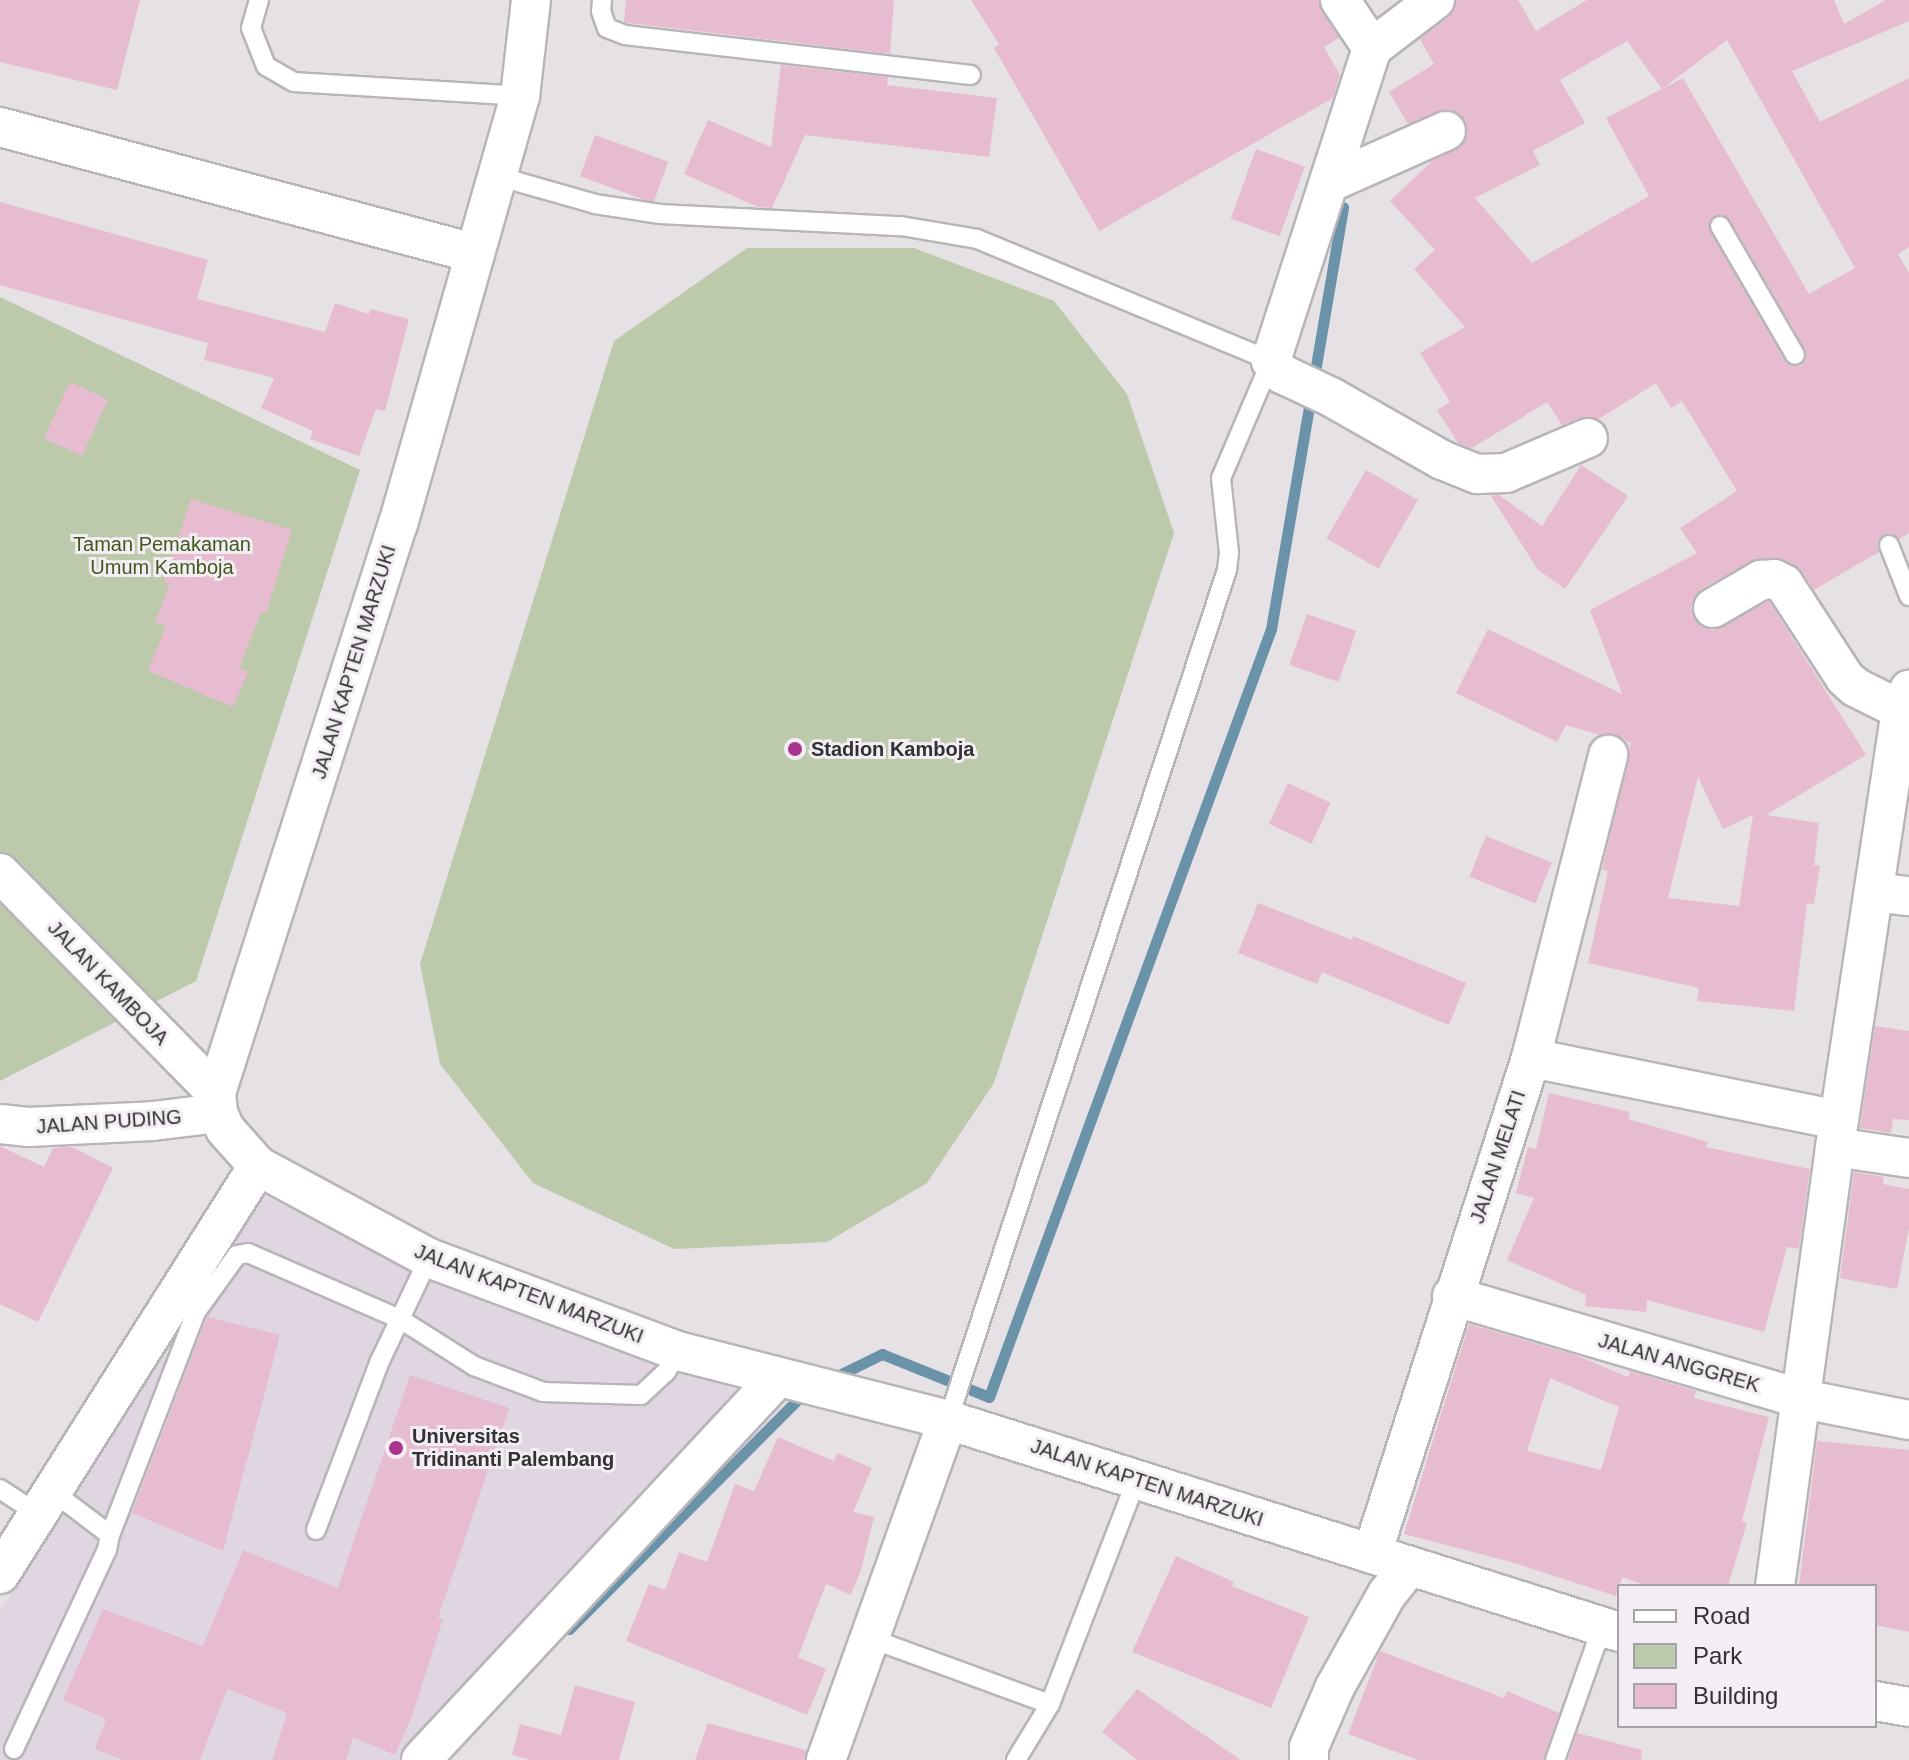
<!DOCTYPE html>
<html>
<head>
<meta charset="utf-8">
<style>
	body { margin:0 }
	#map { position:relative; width:1909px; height:1760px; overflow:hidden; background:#e5e1e5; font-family:Arial,sans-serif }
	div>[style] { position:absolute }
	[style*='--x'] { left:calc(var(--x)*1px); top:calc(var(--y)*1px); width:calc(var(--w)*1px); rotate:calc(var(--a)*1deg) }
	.built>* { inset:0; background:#dfd6e1 }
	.green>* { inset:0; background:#bcc9ab }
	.stream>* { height:11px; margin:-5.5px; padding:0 5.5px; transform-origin:5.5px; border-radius:5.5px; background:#6a93a9 }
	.building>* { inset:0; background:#e8bcd0; transform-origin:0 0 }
	.roads { filter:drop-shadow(2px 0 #b8b5b9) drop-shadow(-2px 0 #b8b5b9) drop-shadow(0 2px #b8b5b9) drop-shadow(0 -2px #b8b5b9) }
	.lane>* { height:18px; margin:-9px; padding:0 9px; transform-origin:9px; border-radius:9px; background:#fff }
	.street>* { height:38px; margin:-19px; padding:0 19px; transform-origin:19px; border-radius:19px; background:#fff }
	.dots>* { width:22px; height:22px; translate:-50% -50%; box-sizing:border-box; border:4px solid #f2eef3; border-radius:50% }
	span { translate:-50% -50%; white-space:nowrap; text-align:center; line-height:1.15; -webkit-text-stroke:6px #f2eef3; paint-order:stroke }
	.park-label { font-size:20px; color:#43581e }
	.street-label { font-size:20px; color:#333133 }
	.poi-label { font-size:20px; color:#333133; font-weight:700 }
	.left { translate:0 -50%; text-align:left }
	.legend { position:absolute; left:1617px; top:1584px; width:260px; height:144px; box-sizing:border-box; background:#f2eef3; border:2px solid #a6a2a6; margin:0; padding:10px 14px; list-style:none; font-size:24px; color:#333133 }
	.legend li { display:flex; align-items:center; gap:16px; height:40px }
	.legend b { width:40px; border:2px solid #a6a2a6 }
</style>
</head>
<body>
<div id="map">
	<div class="built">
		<i style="clip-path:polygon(253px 1191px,391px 1254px,747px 1394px,404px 1760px,0 1760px,0 1612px)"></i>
	</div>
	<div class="green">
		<i style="clip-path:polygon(747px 248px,914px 248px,1054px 301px,1127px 394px,1174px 533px,994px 1083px,927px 1183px,827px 1242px,674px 1249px,533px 1183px,440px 1064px,420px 964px,614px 341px)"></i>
		<i style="clip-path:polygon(0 297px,360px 470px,196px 981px,0 1081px)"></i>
	</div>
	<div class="stream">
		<i style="--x:831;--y:1379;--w:57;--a:-26.1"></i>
		<i style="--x:882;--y:1354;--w:115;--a:21.9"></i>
		<i style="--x:989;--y:1397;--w:818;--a:-69.84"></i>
		<i style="--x:1271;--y:629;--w:428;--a:-80.3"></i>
		<i style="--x:569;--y:1629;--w:334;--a:-45.1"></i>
	</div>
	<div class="building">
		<i style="clip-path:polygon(0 0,140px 0,117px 90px,0 62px)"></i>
		<i style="clip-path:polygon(626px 0,894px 0,890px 54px,628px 23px,624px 22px)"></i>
		<i style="clip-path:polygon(971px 0,1318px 0,1339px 38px,1324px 47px,1340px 75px,1333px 98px,1099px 231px,994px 48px,999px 44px)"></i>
		<i style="clip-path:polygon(evenodd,1457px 0,1518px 0,1536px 31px,1587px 0,1834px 0,1844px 24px,1886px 0,1909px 0,1909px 21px,1792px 71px,1820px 122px,1909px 78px,1909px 247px,1898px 254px,1909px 273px,1909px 533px,1899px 539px,1892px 533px,1884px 534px,1877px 542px,1879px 552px,1814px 590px,1802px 571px,1784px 559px,1751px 561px,1701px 589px,1691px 607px,1694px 618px,1701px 627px,1714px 630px,1769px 601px,1866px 755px,1766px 815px,1819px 823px,1814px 865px,1820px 866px,1814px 904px,1807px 903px,1794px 1011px,1697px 1001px,1699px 988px,1588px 963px,1608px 871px,1602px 870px,1631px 743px,1614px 734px,1600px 735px,1566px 725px,1557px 742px,1456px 693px,1488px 629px,1622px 694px,1590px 610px,1697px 553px,1680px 528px,1737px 491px,1682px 401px,1671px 408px,1656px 383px,1599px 419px,1580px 418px,1562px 425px,1547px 402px,1472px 448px,1458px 443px,1437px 410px,1450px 402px,1420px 353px,1465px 327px,1414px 269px,1435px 250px,1390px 201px,1432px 161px,1463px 145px,1468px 133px,1460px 114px,1449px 109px,1408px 124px,1389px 92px,1434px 64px,1420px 39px,1449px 17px,1457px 0,1727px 40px,1855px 268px,1809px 294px,1683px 78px,1606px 118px,1649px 196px,1532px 263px,1475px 198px,1540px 165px,1533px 151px,1585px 123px,1560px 80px,1627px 41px,1662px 89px,1727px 40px,1457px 0,1721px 214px,1730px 220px,1805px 349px,1806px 360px,1800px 366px,1790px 366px,1785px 361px,1710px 232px,1710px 219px,1721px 214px,1457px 0,1698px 777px,1723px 829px,1753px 815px,1739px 906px,1668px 898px,1698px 777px)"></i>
		<i style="clip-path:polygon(781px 65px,888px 77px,887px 85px,997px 98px,989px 157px,805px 135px,772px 208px,758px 207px,684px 174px,708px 120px,771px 147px)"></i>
		<i style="left:595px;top:135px;width:78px;height:44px;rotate:20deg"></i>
		<i style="left:1256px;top:149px;width:52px;height:74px;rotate:20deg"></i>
		<i style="clip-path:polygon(0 202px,208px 260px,197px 299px,325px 332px,335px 303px,369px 314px,370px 309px,409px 319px,385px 411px,376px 409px,359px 456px,310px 439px,313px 431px,261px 408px,274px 378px,204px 360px,208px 343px,0 285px)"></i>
		<i style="left:70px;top:382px;width:42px;height:62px;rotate:25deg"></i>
		<i style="clip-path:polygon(1581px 465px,1628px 496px,1565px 589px,1538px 570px,1491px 496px,1499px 495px,1542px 526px)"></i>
		<i style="left:1366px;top:470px;width:60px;height:79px;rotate:30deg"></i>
		<i style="clip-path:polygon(191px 499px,292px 530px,266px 613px,261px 612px,239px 668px,248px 672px,233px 707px,148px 671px,166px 626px,155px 622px,170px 583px,164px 582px)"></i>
		<i style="left:1307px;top:614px;width:52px;height:54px;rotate:19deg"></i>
		<i style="left:1288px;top:783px;width:47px;height:45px;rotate:25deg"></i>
		<i style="left:1486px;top:836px;width:71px;height:44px;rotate:22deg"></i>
		<i style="clip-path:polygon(1258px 903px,1352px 940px,1353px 936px,1466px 983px,1449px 1025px,1322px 972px,1317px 984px,1238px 953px)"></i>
		<i style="clip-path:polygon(1875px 1026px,1909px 1031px,1909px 1120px,1893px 1119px,1891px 1133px,1860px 1128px)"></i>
		<i style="clip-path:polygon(1549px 1093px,1630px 1112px,1628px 1119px,1708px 1142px,1706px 1147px,1810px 1169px,1799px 1249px,1787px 1247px,1764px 1332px,1647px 1300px,1646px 1312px,1585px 1306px,1586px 1295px,1507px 1260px,1534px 1198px,1516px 1193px,1528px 1147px,1536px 1149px)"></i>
		<i style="clip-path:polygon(0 1146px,44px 1167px,53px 1148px,72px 1147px,113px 1168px,38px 1322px,0 1304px)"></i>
		<i style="clip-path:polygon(1854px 1172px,1884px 1177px,1883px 1184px,1909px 1189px,1909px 1228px,1897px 1289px,1840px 1278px)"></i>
		<i style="clip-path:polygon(207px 1317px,280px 1335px,223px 1551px,132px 1513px)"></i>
		<i style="clip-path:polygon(evenodd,1469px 1324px,1578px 1356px,1628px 1377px,1630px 1371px,1696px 1391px,1694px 1398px,1769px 1417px,1742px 1521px,1747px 1523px,1728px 1586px,1647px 1586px,1622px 1577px,1616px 1596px,1511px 1562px,1404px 1534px,1469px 1324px,1550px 1378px,1619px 1407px,1601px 1470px,1527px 1451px,1550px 1378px)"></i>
		<i style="clip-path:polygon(410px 1375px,509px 1408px,438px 1618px,443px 1619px,412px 1716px,395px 1755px,353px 1737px,346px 1760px,272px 1760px,287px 1713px,227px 1689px,200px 1760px,123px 1760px,95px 1749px,106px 1719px,63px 1700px,103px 1609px,203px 1646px,243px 1550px,338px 1588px)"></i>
		<i style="clip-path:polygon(778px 1437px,834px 1461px,837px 1453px,872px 1468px,853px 1512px,874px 1517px,861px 1570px,851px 1595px,826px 1584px,798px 1657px,826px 1669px,807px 1715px,626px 1641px,649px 1584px,665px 1590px,679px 1552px,707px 1562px,735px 1484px,754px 1491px)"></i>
		<i style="clip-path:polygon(1817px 1441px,1909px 1450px,1909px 1632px,1875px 1625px,1875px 1586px,1799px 1586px)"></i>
		<i style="clip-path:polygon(1176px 1556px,1234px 1582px,1232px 1586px,1309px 1617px,1271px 1708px,1132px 1652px)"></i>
		<i style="clip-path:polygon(1380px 1651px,1504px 1698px,1507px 1691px,1559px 1713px,1543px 1760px,1418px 1760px,1348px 1734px)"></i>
		<i style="clip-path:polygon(575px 1685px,635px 1702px,619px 1760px,531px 1760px,512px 1755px,520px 1724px,561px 1735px)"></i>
		<i style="clip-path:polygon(1137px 1689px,1241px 1760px,1137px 1760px,1102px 1732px)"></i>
		<i style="clip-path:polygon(708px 1723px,806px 1750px,805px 1760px,695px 1760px)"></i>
		<i style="clip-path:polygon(1577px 1733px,1642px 1750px,1641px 1760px,1568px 1760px)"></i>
	</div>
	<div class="roads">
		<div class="lane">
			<i style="--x:259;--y:0;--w:29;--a:106"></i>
			<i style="--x:251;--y:28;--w:41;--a:68.5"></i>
			<i style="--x:266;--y:66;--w:32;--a:30"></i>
			<i style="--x:294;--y:82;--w:226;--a:3.5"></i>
			<i style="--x:602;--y:0;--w:11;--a:95"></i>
			<i style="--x:601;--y:11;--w:18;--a:71"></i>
			<i style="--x:607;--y:28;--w:19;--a:21"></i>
			<i style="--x:625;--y:35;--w:348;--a:6.6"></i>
			<i style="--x:497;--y:176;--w:102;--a:15.9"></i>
			<i style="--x:595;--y:204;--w:66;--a:8.7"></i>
			<i style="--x:660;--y:214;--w:241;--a:2.9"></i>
			<i style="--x:901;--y:226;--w:77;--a:9.7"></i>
			<i style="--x:977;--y:239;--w:318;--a:22.5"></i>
			<i style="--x:1271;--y:361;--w:127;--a:113.1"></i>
			<i style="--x:1221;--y:478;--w:75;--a:83.9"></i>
			<i style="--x:1229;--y:553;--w:17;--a:97"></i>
			<i style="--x:1227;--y:570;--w:895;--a:108.17"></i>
			<i style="--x:1720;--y:226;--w:149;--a:59.8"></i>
			<i style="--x:1889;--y:545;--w:55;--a:68.6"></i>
			<i style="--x:0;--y:1489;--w:45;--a:33.3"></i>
			<i style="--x:316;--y:1530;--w:181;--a:-69.3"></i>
			<i style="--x:380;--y:1361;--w:114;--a:-64.6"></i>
			<i style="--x:110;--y:1535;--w:239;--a:-68.9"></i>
			<i style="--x:196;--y:1312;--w:70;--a:-54.3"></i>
			<i style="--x:237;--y:1255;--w:11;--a:-10"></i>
			<i style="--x:248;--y:1253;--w:166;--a:23.5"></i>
			<i style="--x:400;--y:1319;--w:88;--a:32.4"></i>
			<i style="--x:474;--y:1366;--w:74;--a:20.6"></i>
			<i style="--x:543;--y:1392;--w:98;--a:1.8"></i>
			<i style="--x:641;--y:1395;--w:34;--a:-43"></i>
			<i style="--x:666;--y:1372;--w:24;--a:-60"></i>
			<i style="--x:872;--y:1639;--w:189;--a:20.1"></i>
			<i style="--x:14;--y:1749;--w:220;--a:-65"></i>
			<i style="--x:107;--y:1550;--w:15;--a:-79"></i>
			<i style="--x:110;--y:1535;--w:73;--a:-142.8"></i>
			<i style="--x:1016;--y:1760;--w:66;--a:-58.7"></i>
			<i style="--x:1050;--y:1704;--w:241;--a:-68.9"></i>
			<i style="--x:1555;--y:1760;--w:141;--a:-70.5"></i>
		</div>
		<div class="street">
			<i style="--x:531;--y:0;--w:97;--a:96.5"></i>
			<i style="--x:520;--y:96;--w:444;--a:105.9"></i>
			<i style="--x:398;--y:523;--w:598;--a:107.71"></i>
			<i style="--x:216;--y:1093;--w:20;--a:84"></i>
			<i style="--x:218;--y:1113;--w:17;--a:66"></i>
			<i style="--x:225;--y:1129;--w:50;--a:48.3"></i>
			<i style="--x:258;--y:1166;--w:194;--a:28.3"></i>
			<i style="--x:429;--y:1258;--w:266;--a:20.5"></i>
			<i style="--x:678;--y:1351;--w:279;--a:14.3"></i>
			<i style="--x:948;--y:1420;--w:704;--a:17.53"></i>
			<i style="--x:1340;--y:0;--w:58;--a:56.3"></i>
			<i style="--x:1435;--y:0;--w:79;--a:142.7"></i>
			<i style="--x:1372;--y:48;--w:329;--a:107.9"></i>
			<i style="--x:1271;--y:361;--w:17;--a:50"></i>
			<i style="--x:1282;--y:374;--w:54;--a:25.1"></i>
			<i style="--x:1331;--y:397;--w:128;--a:29.6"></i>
			<i style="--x:1442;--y:460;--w:38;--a:22"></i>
			<i style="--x:1477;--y:474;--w:29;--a:-2"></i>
			<i style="--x:1506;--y:473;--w:89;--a:-23.1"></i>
			<i style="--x:0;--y:127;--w:491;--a:14.9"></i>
			<i style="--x:1329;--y:183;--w:128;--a:-24"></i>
			<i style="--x:1713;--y:608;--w:56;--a:-30.3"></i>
			<i style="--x:1761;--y:580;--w:13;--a:-4"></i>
			<i style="--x:1774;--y:579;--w:11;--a:27"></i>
			<i style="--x:1784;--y:584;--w:112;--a:57"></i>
			<i style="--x:1845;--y:678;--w:13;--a:42"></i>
			<i style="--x:1855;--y:687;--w:51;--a:26.6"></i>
			<i style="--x:0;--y:873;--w:308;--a:45.5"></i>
			<i style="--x:1874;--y:892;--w:35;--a:7"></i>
			<i style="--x:1531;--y:1058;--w:314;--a:11.4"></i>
			<i style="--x:0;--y:1124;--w:28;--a:6"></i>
			<i style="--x:28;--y:1127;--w:125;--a:-2.7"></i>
			<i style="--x:153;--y:1121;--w:65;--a:-7"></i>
			<i style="--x:1835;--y:1147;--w:75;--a:8.5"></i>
			<i style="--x:1452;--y:1296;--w:361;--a:16.4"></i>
			<i style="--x:1798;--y:1398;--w:113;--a:11.2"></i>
			<i style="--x:1372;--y:1554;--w:521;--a:-72.23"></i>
			<i style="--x:1531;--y:1058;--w:313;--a:-75.7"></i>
			<i style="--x:0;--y:1574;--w:483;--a:-57.7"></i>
			<i style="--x:1775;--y:1586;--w:470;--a:-82.2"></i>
			<i style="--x:1839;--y:1120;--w:415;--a:-81.4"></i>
			<i style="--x:1901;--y:710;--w:22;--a:-68"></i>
			<i style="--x:1875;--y:1701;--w:35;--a:10"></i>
			<i style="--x:421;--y:1760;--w:524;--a:-47.01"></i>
			<i style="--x:826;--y:1760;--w:361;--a:-70.3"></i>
			<i style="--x:1309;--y:1760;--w:13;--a:-90"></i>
			<i style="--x:1309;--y:1747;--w:65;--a:-66.6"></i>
			<i style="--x:1335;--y:1687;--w:107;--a:-60.8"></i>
			<i style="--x:1387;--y:1594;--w:36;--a:-51"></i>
		</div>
	</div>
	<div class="dots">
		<i style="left:795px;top:749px;background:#aa358e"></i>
		<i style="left:396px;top:1448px;background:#aa358e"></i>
	</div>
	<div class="park-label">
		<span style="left:162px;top:556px">Taman Pemakaman<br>Umum Kamboja</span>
	</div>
	<div class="street-label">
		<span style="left:354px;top:662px;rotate:-73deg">JALAN KAPTEN MARZUKI</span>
		<span style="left:108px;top:983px;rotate:46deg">JALAN KAMBOJA</span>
		<span style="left:109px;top:1122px;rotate:-4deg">JALAN PUDING</span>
		<span style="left:1498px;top:1157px;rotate:-72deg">JALAN MELATI</span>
		<span style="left:529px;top:1294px;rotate:21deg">JALAN KAPTEN MARZUKI</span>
		<span style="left:1679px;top:1363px;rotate:16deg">JALAN ANGGREK</span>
		<span style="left:1147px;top:1483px;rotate:18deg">JALAN KAPTEN MARZUKI</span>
	</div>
	<div class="poi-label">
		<span class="left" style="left:811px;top:749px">Stadion Kamboja</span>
		<span class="left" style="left:412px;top:1448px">Universitas<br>Tridinanti Palembang</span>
	</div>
	<ul class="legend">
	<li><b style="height:10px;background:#fff"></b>Road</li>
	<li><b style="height:22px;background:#bcc9ab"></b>Park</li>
	<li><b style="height:22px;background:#e8bcd0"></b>Building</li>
	</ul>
</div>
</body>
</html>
